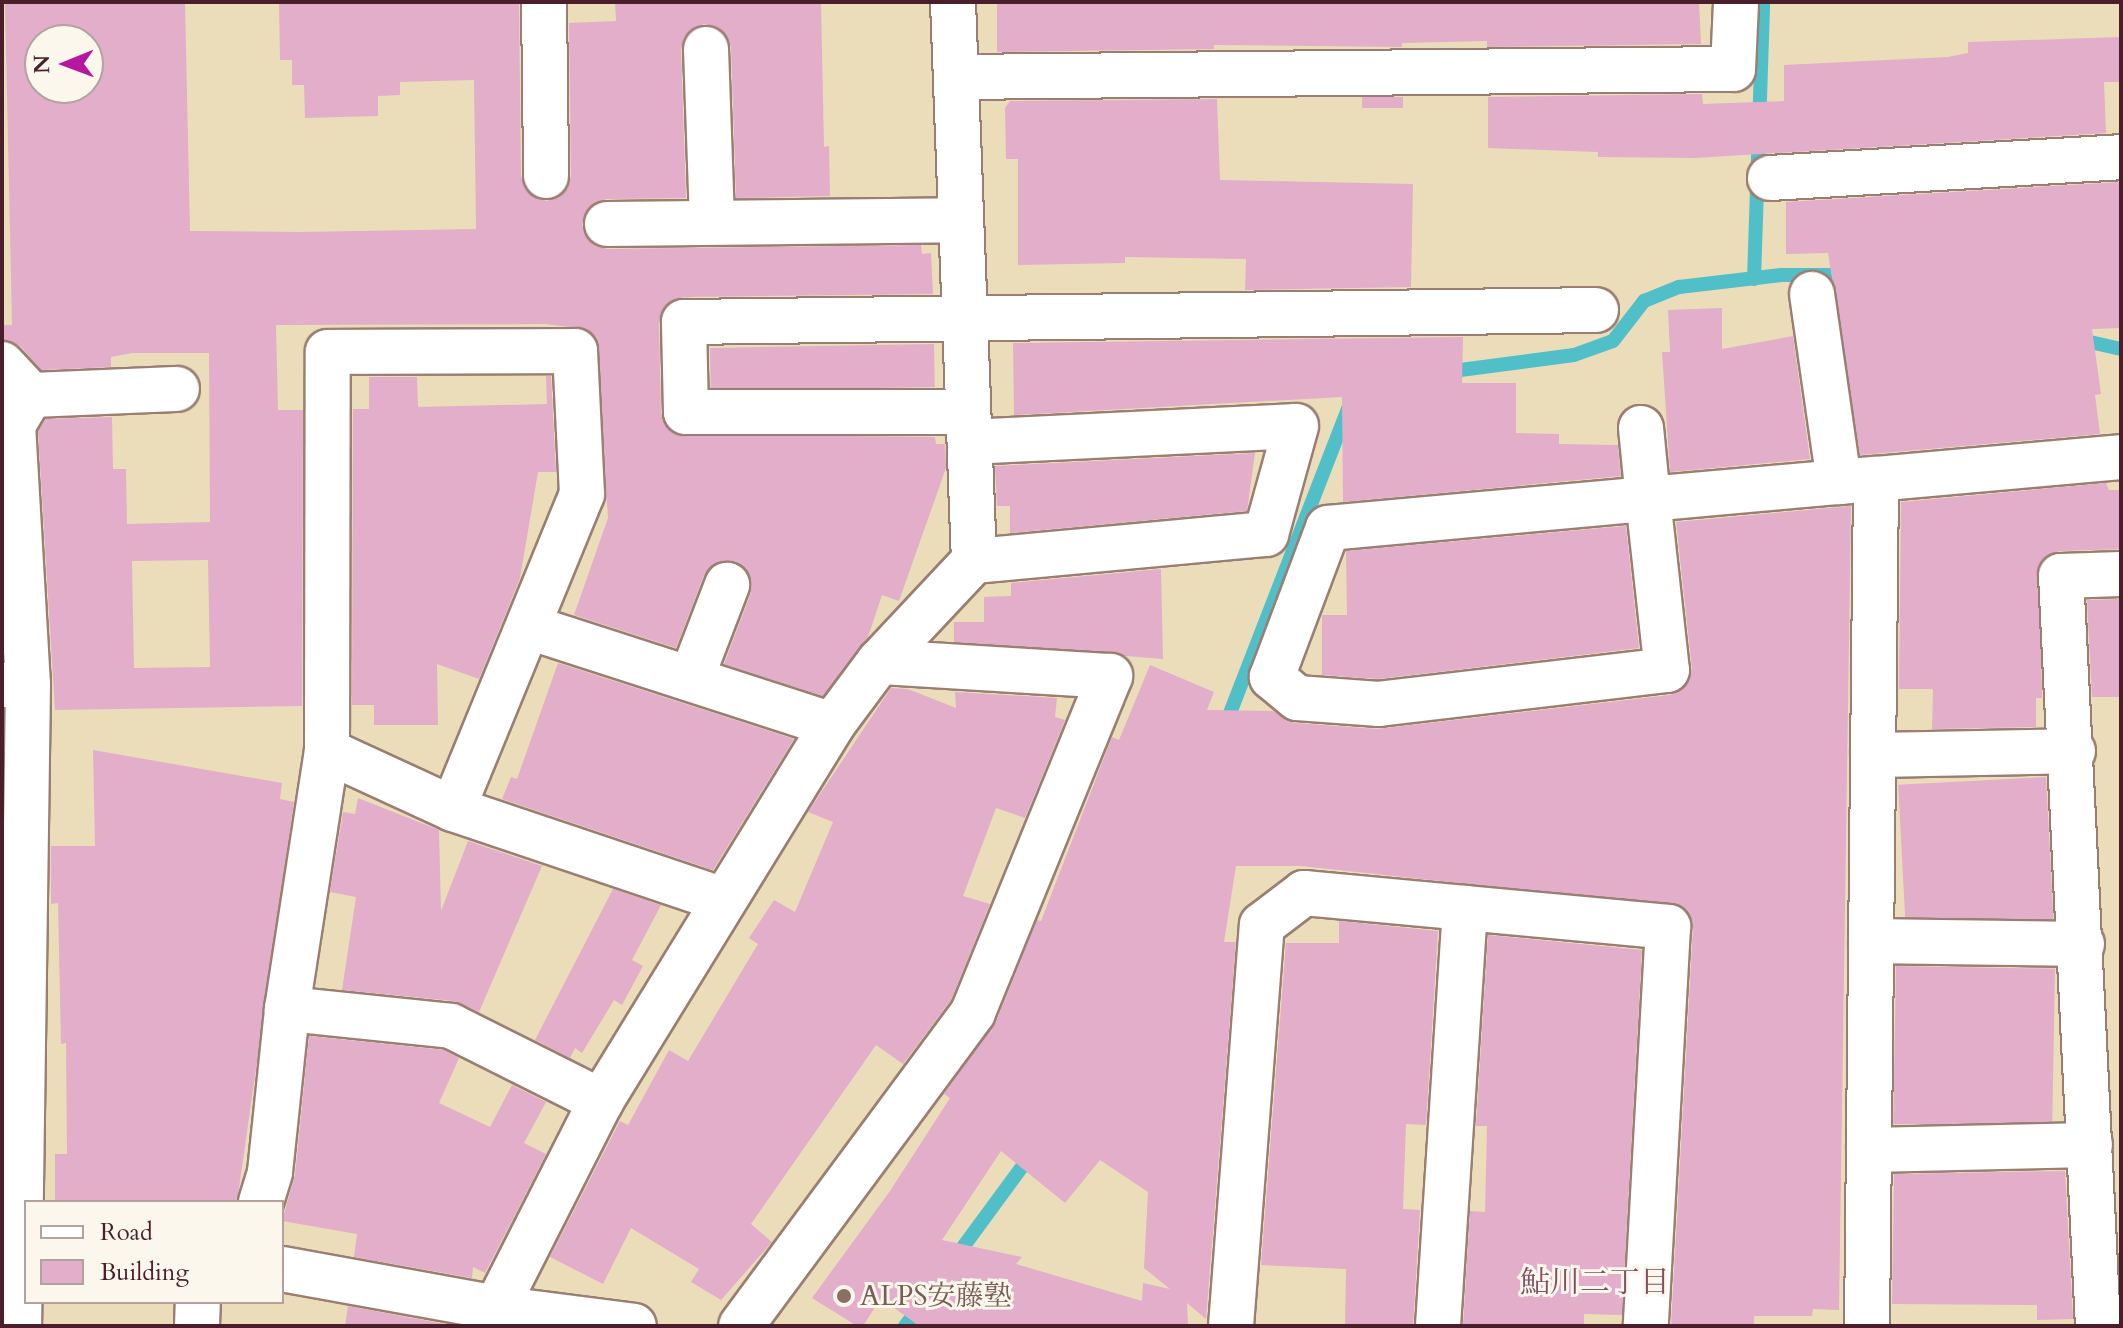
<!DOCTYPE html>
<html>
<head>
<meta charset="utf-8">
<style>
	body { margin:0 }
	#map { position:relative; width:2123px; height:1328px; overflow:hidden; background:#ebddba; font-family:Cardo,"Noto Serif JP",serif }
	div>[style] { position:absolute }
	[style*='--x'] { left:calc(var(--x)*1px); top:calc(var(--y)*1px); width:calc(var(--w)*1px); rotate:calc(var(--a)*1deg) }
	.stream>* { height:14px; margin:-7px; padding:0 7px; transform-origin:7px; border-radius:7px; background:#51bfc8 }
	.building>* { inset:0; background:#e2aeca; transform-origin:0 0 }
	.roads { filter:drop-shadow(2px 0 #9a7e72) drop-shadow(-2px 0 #9a7e72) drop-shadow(0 2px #9a7e72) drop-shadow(0 -2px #9a7e72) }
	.minor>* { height:44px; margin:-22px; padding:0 22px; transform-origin:22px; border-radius:22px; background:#fff }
	.dots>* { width:22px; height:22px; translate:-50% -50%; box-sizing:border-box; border:4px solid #fbf7ec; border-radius:50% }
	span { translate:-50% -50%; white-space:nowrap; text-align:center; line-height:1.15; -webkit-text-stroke:6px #fbf7ec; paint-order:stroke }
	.education-label { font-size:28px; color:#785e54 }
	.left { translate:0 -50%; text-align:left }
	.neighbourhood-label { font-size:30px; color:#7f5163 }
	.frame { position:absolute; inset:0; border:4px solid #4a1f2b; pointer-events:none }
	.legend { position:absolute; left:24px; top:1200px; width:260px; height:104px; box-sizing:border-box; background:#fbf7ec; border:2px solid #b4a19f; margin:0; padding:10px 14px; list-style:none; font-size:24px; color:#4a1f2b }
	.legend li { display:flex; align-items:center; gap:16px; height:40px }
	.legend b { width:40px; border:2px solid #b4a19f }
	.north { position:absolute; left:24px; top:24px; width:80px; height:80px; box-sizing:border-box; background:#fbf7ec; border:2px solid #b4a19f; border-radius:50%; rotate:269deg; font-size:22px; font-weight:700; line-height:32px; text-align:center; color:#4a1f2b }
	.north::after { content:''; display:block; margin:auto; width:28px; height:36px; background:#b5179e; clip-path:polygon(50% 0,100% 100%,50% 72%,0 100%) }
</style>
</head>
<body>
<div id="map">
	<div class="stream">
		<i style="--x:1754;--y:279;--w:277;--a:-88.1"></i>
		<i style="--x:2077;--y:339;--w:45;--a:12.8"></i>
		<i style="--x:1445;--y:372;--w:130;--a:-7.5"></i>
		<i style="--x:1574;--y:355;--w:41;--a:-19.7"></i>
		<i style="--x:1613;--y:341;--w:51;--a:-52.2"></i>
		<i style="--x:1644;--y:301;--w:38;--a:-22"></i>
		<i style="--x:1679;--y:287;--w:103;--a:-6.7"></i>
		<i style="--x:1781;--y:275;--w:69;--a:0"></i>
		<i style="--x:1225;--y:726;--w:346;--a:-68.8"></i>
		<i style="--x:955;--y:1258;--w:132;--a:-53.7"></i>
		<i style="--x:905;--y:1326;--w:28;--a:-52"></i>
	</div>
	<div class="building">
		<i style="clip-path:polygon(evenodd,5px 2px,185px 2px,190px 231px,300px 232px,476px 229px,474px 80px,400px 82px,400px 95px,378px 96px,378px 116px,305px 118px,304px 85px,292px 85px,292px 60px,280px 60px,279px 2px,519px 2px,521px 176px,525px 189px,546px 201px,559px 197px,571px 176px,569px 23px,616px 21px,615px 2px,821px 2px,824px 147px,829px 146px,830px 196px,736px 198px,731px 47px,718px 27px,704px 24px,684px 37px,681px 49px,686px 198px,606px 199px,586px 211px,582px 225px,594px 245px,607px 249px,921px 245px,922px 254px,931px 253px,933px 294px,684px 297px,663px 309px,659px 323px,661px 413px,674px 434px,935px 437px,936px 444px,945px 444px,946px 468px,899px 601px,882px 595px,868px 637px,823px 696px,724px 664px,751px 593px,747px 570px,735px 561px,722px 561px,704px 575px,676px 648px,574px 615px,608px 518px,596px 337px,586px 329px,545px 324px,276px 325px,278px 410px,303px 410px,302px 706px,55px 710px,38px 431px,46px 419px,112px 417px,113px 469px,126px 469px,127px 524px,210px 522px,209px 353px,132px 353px,111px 357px,111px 367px,41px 370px,20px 346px,2px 340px,2px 325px,12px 325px,5px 2px,40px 40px,88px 40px,88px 88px,40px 88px,40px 40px,5px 2px,208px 560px,210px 667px,134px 668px,132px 561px,208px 560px)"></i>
		<i style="clip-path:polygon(997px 2px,1699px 2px,1701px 44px,1487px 47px,1487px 41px,1402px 43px,1402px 47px,1214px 45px,1214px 49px,997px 52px)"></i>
		<i style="clip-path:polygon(2121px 37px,2121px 82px,2104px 82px,2106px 133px,1695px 158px,1598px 157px,1598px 152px,1488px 148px,1488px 97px,1702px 94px,1703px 104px,1784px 101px,1784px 65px,1948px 57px,1968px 53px,1968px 42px)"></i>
		<i style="left:1403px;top:97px;width:11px;height:41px;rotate:90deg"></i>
		<i style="clip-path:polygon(1217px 99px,1220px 180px,1413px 184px,1411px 287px,1245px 290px,1246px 259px,1125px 257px,1125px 263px,1018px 265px,1018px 159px,1006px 159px,1005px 108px,1010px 101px)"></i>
		<i style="clip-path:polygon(2121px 182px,2121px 328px,2092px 329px,2101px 394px,2095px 395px,2100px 434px,1860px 455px,1828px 253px,1786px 254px,1786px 202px)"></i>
		<i style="clip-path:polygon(1722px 308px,1722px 349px,1793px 336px,1810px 459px,1670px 472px,1662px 352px,1670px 352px,1668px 310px)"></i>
		<i style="clip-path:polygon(1463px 337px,1462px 383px,1516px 383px,1516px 433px,1559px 434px,1559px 444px,1618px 445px,1621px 476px,1343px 502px,1342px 397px,1014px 415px,1013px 343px)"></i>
		<i style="left:934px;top:344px;width:43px;height:224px;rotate:89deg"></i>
		<i style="clip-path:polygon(546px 376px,551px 376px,556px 472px,538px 472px,520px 578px,479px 679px,437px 664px,438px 725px,374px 725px,374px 705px,352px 705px,353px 409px,369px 409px,369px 377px,417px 377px,418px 407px,547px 404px)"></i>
		<i style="clip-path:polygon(1255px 453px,1247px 511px,1010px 533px,1010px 506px,997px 506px,995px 466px)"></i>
		<i style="clip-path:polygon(2106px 483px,2109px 490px,2121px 490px,2121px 549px,2059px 551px,2039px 565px,2042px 698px,2036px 698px,2036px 727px,1932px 729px,1933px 689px,1899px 689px,1901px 502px)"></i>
		<i style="clip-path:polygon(evenodd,1851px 506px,1839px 1310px,1813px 1309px,1812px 1316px,1754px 1316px,1754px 1326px,1671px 1326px,1693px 928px,1683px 907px,1301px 866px,1236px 866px,1224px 942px,1236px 942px,1206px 1319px,1187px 1303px,1188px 1326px,919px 1326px,881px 1298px,863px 1326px,857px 1326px,812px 1298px,890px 1191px,950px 1098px,944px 1094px,996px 1022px,1037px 920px,1041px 921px,1112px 737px,1119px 740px,1150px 665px,1214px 692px,1207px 710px,1273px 711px,1295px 723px,1377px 729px,1670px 695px,1682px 690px,1692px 668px,1676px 522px,1851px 506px,1001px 1151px,1065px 1203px,1100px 1160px,1148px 1192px,1144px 1268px,1170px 1289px,1143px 1283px,1142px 1301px,1016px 1264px,1022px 1257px,942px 1240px,1001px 1151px)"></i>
		<i style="clip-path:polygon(1626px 526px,1639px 648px,1378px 679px,1322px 675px,1322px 615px,1347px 615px,1346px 551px)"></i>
		<i style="clip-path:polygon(1161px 569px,1163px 659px,954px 642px,954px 622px,984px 622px,984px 597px,1011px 596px,1011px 583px)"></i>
		<i style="clip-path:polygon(2121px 599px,2121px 697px,2092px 697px,2087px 600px)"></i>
		<i style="clip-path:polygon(558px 663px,794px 739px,713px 870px,502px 799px,511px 777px,517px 779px)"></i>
		<i style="clip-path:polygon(891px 688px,908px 689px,956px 708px,955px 692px,1057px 698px,1055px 717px,1065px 720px,1025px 818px,996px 808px,963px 896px,990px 904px,951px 1000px,903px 1064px,876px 1045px,751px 1224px,772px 1242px,721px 1300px,691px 1282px,699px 1269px,631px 1228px,603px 1284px,550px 1257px,620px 1121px,628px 1125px,669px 1050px,688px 1061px,758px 944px,749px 938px,774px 900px,795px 912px,833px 822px,808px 812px)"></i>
		<i style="clip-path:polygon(93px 750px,282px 783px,280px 799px,294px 802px,237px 1202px,55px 1202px,55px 1154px,67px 1154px,66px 1043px,61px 1044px,58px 903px,51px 904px,51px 846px,95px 846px)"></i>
		<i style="left:2046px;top:777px;width:142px;height:148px;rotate:87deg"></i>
		<i style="clip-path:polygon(358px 798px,439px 830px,441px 911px,468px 841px,542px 866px,479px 1012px,454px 1001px,342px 990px,356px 897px,330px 892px,343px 812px,355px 814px)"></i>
		<i style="clip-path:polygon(613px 889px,661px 905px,632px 960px,643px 966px,622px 1005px,614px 1000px,582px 1053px,575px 1048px,570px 1058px,535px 1040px)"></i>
		<i style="clip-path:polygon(1339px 921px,1438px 931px,1426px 1125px,1406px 1124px,1403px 1209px,1420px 1210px,1413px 1326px,1345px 1326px,1346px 1269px,1261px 1265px,1286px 943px,1339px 943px)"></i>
		<i style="clip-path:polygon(1488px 935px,1642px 950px,1622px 1315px,1584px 1314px,1584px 1326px,1463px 1326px,1470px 1211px,1485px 1212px,1487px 1126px,1476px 1126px)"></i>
		<i style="left:1896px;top:966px;width:159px;height:158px;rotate:1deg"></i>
		<i style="clip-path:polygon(309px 1036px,444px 1050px,459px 1058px,439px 1103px,490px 1127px,512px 1085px,546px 1102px,524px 1143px,546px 1154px,485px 1273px,473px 1267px,472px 1278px,354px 1257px,357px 1234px,282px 1221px,295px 1175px)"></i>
		<i style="clip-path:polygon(2065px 1171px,2073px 1319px,2037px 1320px,2037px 1305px,1892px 1304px,1894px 1174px)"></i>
		<i style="clip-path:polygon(348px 1306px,455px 1326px,345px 1326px)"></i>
	</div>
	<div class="roads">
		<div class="minor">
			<i style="--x:544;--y:2;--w:174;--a:89.3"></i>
			<i style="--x:706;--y:49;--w:173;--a:88"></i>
			<i style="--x:956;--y:77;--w:777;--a:-0.59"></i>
			<i style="--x:1733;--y:69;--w:67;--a:-87.4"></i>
			<i style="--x:1770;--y:178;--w:352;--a:-3.4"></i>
			<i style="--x:607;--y:224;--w:354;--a:-0.6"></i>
			<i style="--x:1812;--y:294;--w:190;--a:81.8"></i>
			<i style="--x:2;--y:364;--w:42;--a:46.9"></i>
			<i style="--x:968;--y:412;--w:282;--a:180"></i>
			<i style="--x:686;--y:412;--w:90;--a:-91.3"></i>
			<i style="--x:684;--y:322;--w:912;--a:-0.75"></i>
			<i style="--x:1641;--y:428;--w:71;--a:84.4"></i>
			<i style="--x:1648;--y:499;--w:172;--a:83.7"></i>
			<i style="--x:1667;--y:670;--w:290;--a:173.3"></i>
			<i style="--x:1379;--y:704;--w:82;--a:-175.8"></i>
			<i style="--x:1297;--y:698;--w:33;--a:-140"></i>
			<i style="--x:1272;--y:677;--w:159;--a:-69.4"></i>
			<i style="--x:1328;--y:528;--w:321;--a:-5.2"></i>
			<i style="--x:1648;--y:499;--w:192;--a:-5.1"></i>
			<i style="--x:1839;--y:482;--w:37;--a:-5"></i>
			<i style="--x:970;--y:442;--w:326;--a:-2.8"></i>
			<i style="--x:1296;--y:426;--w:112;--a:105.5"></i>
			<i style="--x:1266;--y:534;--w:293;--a:174.7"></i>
			<i style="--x:529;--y:627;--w:318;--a:17.9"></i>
			<i style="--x:691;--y:679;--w:101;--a:-69"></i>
			<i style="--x:2;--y:685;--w:26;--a:0"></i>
			<i style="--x:28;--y:685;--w:641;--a:90.8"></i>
			<i style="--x:28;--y:685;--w:260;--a:-93.3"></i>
			<i style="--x:13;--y:425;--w:35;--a:-59"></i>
			<i style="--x:31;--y:395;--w:146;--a:-2.4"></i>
			<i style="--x:327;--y:751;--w:139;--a:24.7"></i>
			<i style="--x:453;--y:809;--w:285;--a:18.6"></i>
			<i style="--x:1873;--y:755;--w:200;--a:-1.1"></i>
			<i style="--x:1871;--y:941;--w:211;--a:0.8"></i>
			<i style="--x:287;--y:1009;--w:165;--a:5.9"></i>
			<i style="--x:451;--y:1026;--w:168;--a:26.6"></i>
			<i style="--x:1869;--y:1150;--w:221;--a:-1.3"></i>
			<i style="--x:261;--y:1202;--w:31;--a:-73"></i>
			<i style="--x:270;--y:1172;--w:164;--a:-84"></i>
			<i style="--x:287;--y:1009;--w:261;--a:-81.2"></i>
			<i style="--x:327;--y:751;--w:399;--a:-89.9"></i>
			<i style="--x:328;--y:352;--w:247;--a:-0.2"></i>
			<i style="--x:575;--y:351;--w:143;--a:87.2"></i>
			<i style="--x:582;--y:494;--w:340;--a:112.3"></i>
			<i style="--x:282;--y:1269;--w:218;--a:10.3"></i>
			<i style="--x:496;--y:1308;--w:139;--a:7.4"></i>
			<i style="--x:197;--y:1326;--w:24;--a:-88"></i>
			<i style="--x:492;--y:1326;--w:18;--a:-77"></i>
			<i style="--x:496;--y:1308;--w:232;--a:-63.1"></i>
			<i style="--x:601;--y:1101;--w:441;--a:-58.4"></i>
			<i style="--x:832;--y:725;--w:79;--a:-53.3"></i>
			<i style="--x:879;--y:662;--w:139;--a:-46.8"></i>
			<i style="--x:974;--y:561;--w:559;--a:-92.15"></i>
			<i style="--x:741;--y:1326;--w:390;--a:-53.5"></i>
			<i style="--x:973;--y:1012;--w:363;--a:-67.8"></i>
			<i style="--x:1110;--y:676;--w:231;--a:-176.5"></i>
			<i style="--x:1231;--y:1326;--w:402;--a:-85.6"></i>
			<i style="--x:1262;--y:925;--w:53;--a:-37.3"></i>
			<i style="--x:1304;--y:893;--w:366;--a:5.3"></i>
			<i style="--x:1668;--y:927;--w:400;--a:93.2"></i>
			<i style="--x:1438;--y:1326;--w:419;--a:-86.3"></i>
			<i style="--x:1867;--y:1326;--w:847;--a:-89.39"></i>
			<i style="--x:1876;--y:479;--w:246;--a:-5.1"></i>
			<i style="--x:2098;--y:1326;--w:751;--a:-92.82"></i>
			<i style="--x:2061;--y:576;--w:60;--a:-1.9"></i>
		</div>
	</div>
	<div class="dots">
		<i style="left:844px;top:1296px;background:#8d6e63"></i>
	</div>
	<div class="education-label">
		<span class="left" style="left:860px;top:1296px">ALPS安藤塾</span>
	</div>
	<div class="neighbourhood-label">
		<span style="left:1595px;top:1283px">鮎川二丁目</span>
	</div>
	<div class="frame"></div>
	<ul class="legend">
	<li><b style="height:10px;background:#fff"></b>Road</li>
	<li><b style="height:22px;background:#e2aeca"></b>Building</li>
	</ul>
	<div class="north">N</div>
</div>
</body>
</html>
